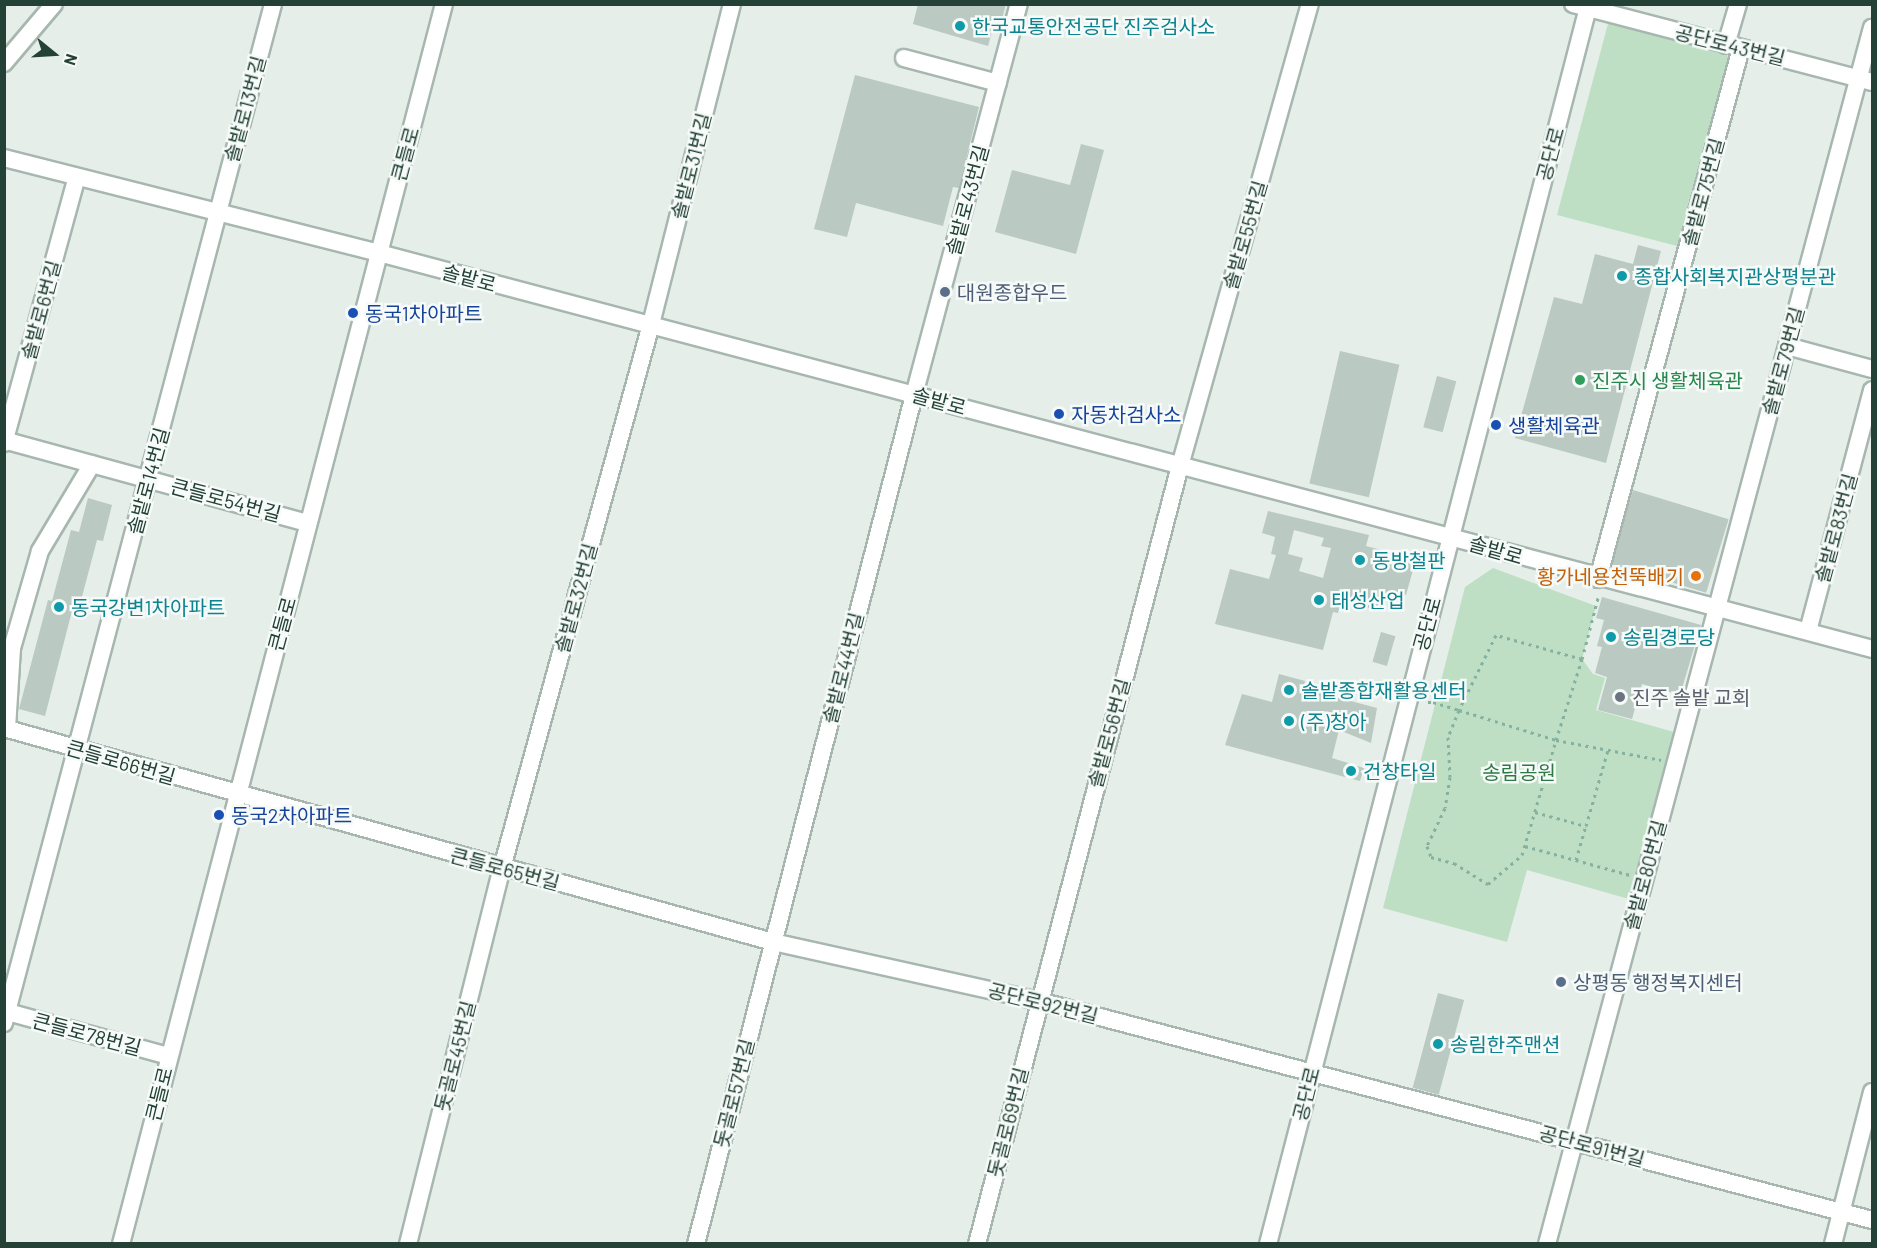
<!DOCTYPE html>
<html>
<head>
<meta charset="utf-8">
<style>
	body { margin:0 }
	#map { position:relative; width:1877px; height:1248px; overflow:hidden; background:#e5eee9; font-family:Barlow,"Noto Sans KR",sans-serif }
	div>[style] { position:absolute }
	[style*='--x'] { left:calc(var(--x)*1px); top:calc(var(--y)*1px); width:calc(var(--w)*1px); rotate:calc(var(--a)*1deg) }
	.green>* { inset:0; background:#bedfc4 }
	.building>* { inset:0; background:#bac9c2; transform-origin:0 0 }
	.path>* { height:3px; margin-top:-1.5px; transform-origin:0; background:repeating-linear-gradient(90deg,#85b2a0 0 3px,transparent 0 7.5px) }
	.roads { filter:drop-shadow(2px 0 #a7b7b0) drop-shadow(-2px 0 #a7b7b0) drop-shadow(0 2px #a7b7b0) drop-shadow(0 -2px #a7b7b0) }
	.minor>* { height:16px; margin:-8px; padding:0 8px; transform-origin:8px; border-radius:8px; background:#fff }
	.dots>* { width:16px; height:16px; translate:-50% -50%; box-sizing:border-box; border:3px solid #f6faf8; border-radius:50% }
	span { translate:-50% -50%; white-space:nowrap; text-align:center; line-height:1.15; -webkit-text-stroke:5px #f6faf8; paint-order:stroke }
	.culture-label { font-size:20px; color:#0d838f }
	.left { translate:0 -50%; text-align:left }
	.street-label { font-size:20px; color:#234136 }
	.service-label { font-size:20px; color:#4e5e75 }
	.transit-label { font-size:20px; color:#164399 }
	.leisure-label { font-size:20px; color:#27864d }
	.food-label { font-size:20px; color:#c56008 }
	.right { translate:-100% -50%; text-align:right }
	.worship-label { font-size:20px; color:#5b616d }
	.park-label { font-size:20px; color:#2d7943 }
	.frame { position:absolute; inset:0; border:6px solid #234136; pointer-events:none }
	.north { position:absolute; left:24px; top:24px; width:60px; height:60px; -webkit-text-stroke:4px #f6faf8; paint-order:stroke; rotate:108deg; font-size:16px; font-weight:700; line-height:24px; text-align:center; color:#234136 }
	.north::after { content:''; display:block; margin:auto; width:21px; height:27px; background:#234136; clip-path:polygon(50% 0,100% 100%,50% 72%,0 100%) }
</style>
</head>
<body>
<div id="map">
	<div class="green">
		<i style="clip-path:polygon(1609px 20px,1725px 50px,1730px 62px,1681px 247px,1557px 215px)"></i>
		<i style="clip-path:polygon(1493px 568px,1596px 606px,1582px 659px,1593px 674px,1605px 678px,1596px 710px,1674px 732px,1629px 899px,1527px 870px,1507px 942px,1383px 908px,1465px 587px)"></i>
	</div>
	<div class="building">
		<i style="clip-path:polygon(918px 4px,1006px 4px,999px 30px,993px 28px,988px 46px,913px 24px)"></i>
		<i style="clip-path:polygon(855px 75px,979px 107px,959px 188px,953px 187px,943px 226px,856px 203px,847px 237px,814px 229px)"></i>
		<i style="clip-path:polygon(1081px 144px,1104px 150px,1076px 254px,995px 232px,1012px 170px,1070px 185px)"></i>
		<i style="clip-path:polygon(1638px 245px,1661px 251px,1606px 463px,1515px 438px,1554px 297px,1582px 304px,1595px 254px,1633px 264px)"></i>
		<i style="left:1340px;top:351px;width:61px;height:136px;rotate:13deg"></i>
		<i style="left:1437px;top:376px;width:20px;height:53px;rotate:15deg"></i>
		<i style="left:1633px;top:490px;width:100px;height:77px;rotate:17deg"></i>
		<i style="clip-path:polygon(88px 498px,112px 505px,103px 541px,97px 540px,79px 608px,73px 607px,45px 716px,19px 709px,48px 600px,52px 601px,71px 530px,79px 532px)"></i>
		<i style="clip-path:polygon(evenodd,1268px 511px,1369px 535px,1366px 546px,1416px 559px,1406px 595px,1383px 593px,1382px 611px,1341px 601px,1338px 613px,1333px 612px,1323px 650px,1215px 624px,1230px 569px,1269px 579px,1276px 555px,1271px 554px,1275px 537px,1262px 533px,1268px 511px,1294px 530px,1324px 538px,1321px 546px,1331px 548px,1323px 578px,1299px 571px,1303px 558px,1288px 554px,1294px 530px)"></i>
		<i style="clip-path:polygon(1602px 597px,1701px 625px,1680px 695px,1642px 684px,1632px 719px,1598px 710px,1607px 677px,1595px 673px,1602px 647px,1597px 646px,1604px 620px,1596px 618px)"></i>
		<i style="left:1381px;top:632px;width:15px;height:31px;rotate:16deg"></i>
		<i style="clip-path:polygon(1279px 674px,1305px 681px,1304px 686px,1324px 694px,1377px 708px,1371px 743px,1339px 730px,1332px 758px,1364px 768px,1360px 781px,1225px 745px,1242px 694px,1272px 702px)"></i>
		<i style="left:1438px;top:993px;width:27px;height:98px;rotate:15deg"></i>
	</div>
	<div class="path">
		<i style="--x:4;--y:6;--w:3;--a:-45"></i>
		<i style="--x:1582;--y:659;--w:67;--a:-75.3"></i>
		<i style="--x:1428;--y:702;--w:5;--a:0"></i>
		<i style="--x:1433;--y:702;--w:27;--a:17"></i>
		<i style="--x:1459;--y:710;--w:102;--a:17.2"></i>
		<i style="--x:1556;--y:740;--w:85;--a:-72.2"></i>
		<i style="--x:1582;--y:659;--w:89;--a:-164.4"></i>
		<i style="--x:1496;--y:635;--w:84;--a:116.3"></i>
		<i style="--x:1459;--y:710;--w:29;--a:112"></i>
		<i style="--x:1448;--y:737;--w:40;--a:87.1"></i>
		<i style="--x:1450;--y:777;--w:31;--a:99"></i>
		<i style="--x:1445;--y:808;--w:42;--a:115.3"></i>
		<i style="--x:1427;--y:846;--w:12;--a:70"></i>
		<i style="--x:1431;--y:857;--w:24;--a:15"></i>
		<i style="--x:1454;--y:863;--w:40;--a:32"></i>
		<i style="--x:1488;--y:884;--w:45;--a:-40.5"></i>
		<i style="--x:1522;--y:855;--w:120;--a:-73.5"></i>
		<i style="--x:1556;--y:740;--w:107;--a:10.8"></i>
		<i style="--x:1535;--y:812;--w:53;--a:15.4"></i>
		<i style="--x:1586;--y:826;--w:79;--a:-73.9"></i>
		<i style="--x:1525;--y:846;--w:109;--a:15.4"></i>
		<i style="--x:1576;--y:860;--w:35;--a:-74"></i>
	</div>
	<div class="roads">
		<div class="minor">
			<i style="--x:1573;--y:4;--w:309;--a:14.6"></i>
			<i style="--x:1726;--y:45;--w:43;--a:-73.7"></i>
			<i style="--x:904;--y:58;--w:97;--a:14.9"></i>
			<i style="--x:4;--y:63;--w:77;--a:-49.7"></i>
			<i style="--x:4;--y:158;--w:387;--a:14.2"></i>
			<i style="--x:379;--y:253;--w:1545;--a:14.85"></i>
			<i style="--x:1787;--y:346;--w:88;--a:15.1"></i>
			<i style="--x:4;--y:440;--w:315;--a:15.3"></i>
			<i style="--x:4;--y:443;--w:276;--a:-74.7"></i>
			<i style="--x:1598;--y:579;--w:550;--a:-74.93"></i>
			<i style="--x:1808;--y:631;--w:249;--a:-75.1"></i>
			<i style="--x:4;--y:728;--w:798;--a:15.55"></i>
			<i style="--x:773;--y:942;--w:272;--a:12.5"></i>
			<i style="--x:1039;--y:1001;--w:861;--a:14.73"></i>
			<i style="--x:7;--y:728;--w:80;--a:-86.4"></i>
			<i style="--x:12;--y:648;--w:101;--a:-73.9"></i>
			<i style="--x:40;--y:551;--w:101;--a:-59.1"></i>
			<i style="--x:4;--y:1011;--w:171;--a:15.3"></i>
			<i style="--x:4;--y:1023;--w:1054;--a:-75.21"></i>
			<i style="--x:121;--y:1244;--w:1281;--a:-75.4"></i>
			<i style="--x:408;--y:1244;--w:388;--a:-76"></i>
			<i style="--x:502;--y:868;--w:560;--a:-74.67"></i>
			<i style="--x:650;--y:328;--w:334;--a:-75.8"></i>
			<i style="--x:696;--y:1244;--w:877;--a:-75.6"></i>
			<i style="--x:914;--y:395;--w:405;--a:-75"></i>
			<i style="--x:977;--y:1244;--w:804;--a:-75.38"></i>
			<i style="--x:1180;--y:466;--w:480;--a:-74.3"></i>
			<i style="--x:1268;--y:1244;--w:1281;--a:-75.49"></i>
			<i style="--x:1547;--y:1244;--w:1259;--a:-75.04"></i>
			<i style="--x:1833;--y:1244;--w:157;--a:-75.6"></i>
		</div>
	</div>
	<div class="dots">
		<i style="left:960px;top:26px;background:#0f9aa8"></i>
		<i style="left:1622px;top:276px;background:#0f9aa8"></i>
		<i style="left:945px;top:292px;background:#5c6f8a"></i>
		<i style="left:353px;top:313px;background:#1a4fb4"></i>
		<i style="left:1580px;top:380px;background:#2e9e5b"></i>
		<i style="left:1059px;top:414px;background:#1a4fb4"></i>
		<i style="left:1496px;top:425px;background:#1a4fb4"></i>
		<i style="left:1360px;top:560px;background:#0f9aa8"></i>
		<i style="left:1696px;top:576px;background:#e8710a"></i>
		<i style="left:1319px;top:600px;background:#0f9aa8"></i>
		<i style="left:59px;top:607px;background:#0f9aa8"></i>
		<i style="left:1611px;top:637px;background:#0f9aa8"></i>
		<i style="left:1289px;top:690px;background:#0f9aa8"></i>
		<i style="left:1620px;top:697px;background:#6b7280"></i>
		<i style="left:1289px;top:721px;background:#0f9aa8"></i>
		<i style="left:1351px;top:771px;background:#0f9aa8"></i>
		<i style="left:219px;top:815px;background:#1a4fb4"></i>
		<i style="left:1561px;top:982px;background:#5c6f8a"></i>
		<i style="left:1438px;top:1044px;background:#0f9aa8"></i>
	</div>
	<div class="culture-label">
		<span class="left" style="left:972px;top:26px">한국교통안전공단 진주검사소</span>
		<span class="left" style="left:1634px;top:276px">종합사회복지관상평분관</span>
		<span class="left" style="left:1372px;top:560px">동방철판</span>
		<span class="left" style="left:1331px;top:600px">태성산업</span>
		<span class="left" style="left:71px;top:607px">동국강변1차아파트</span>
		<span class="left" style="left:1623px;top:637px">송림경로당</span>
		<span class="left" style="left:1301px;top:690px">솔밭종합재활용센터</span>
		<span class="left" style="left:1301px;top:721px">(주)창아</span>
		<span class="left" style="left:1363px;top:771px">건창타일</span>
		<span class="left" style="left:1450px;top:1044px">송림한주맨션</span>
	</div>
	<div class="street-label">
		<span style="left:1730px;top:45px;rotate:14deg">공단로43번길</span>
		<span style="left:245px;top:109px;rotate:-75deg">솔밭로13번길</span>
		<span style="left:405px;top:154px;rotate:-75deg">큰들로</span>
		<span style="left:1550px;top:154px;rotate:-75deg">공단로</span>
		<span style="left:691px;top:166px;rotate:-76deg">솔밭로31번길</span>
		<span style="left:1703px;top:192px;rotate:-75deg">솔밭로75번길</span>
		<span style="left:967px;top:200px;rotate:-75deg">솔밭로43번길</span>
		<span style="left:1245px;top:235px;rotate:-74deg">솔밭로55번길</span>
		<span style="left:469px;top:278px;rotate:15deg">솔밭로</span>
		<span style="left:41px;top:310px;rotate:-75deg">솔밭로6번길</span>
		<span style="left:1783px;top:361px;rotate:-75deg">솔밭로79번길</span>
		<span style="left:939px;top:401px;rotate:15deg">솔밭로</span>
		<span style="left:148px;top:481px;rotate:-75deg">솔밭로14번길</span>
		<span style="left:226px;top:500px;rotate:15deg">큰들로54번길</span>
		<span style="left:1836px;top:528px;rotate:-75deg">솔밭로83번길</span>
		<span style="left:1496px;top:550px;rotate:16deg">솔밭로</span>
		<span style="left:576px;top:598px;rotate:-75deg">솔밭로32번길</span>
		<span style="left:282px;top:624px;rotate:-75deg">큰들로</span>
		<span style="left:1427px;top:624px;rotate:-75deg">공단로</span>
		<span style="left:843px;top:668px;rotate:-76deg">솔밭로44번길</span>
		<span style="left:1109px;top:733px;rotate:-75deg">솔밭로56번길</span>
		<span style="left:121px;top:762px;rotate:16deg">큰들로66번길</span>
		<span style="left:505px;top:869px;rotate:15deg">큰들로65번길</span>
		<span style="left:1645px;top:875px;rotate:-75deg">솔밭로80번길</span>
		<span style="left:1043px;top:1003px;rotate:14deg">공단로92번길</span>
		<span style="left:87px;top:1034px;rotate:15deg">큰들로78번길</span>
		<span style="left:455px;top:1056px;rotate:-76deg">돗골로45번길</span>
		<span style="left:734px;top:1093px;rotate:-76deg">돗골로57번길</span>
		<span style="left:159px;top:1094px;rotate:-76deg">큰들로</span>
		<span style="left:1306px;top:1094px;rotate:-76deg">공단로</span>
		<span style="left:1008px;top:1122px;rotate:-76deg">돗골로69번길</span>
		<span style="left:1592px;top:1146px;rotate:15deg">공단로91번길</span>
	</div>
	<div class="service-label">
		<span class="left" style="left:957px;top:292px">대원종합우드</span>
		<span class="left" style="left:1573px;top:982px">상평동 행정복지센터</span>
	</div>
	<div class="transit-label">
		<span class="left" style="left:365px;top:313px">동국1차아파트</span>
		<span class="left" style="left:1071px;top:414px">자동차검사소</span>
		<span class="left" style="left:1508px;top:425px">생활체육관</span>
		<span class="left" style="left:231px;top:815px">동국2차아파트</span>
	</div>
	<div class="leisure-label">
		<span class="left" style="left:1592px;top:380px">진주시 생활체육관</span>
	</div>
	<div class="food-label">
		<span class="right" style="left:1684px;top:576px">황가네용천뚝배기</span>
	</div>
	<div class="worship-label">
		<span class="left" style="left:1632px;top:697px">진주 솔밭 교회</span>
	</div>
	<div class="park-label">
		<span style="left:1519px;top:772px">송림공원</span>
	</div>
	<div class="frame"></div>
	<div class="north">N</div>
</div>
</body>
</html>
